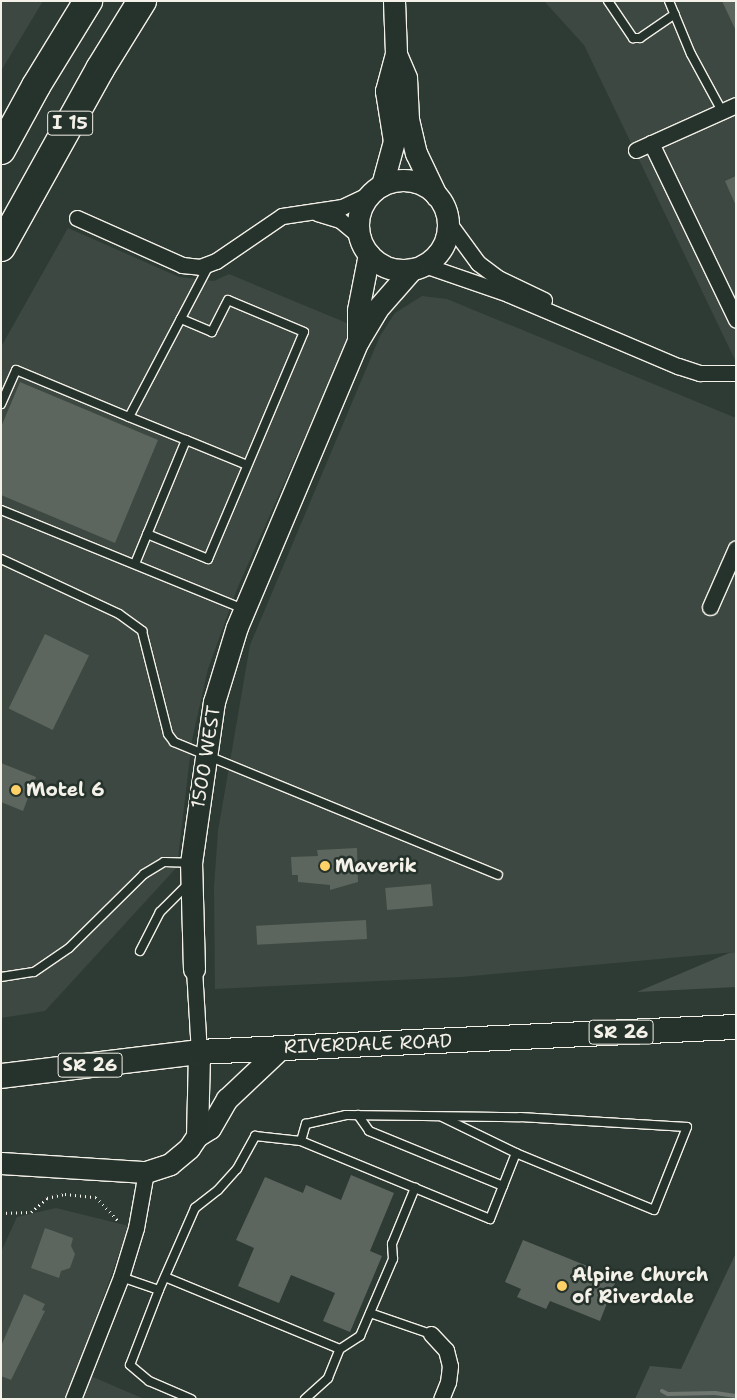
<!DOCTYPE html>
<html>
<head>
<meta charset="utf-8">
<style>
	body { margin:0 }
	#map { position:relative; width:737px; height:1400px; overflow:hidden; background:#2e3b34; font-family:"Shantell Sans",sans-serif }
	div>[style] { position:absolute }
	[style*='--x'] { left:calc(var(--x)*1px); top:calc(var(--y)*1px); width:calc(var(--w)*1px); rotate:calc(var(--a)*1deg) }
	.built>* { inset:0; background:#3c4841 }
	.green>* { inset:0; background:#48524c }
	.stream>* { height:4px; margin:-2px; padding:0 2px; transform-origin:2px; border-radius:2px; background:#6f7770 }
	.building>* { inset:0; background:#5c655e; transform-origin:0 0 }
	.path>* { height:2.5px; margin-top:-1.25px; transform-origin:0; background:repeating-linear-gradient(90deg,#f4f1e8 0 1px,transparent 0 5px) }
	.roads { filter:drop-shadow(1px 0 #f4f1e8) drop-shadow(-1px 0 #f4f1e8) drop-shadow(0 1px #f4f1e8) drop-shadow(0 -1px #f4f1e8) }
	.lane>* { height:8px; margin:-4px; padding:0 4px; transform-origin:4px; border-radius:4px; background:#26332d }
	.street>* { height:15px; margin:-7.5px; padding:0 7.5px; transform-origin:7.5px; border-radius:7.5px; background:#26332d }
	.secondary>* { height:21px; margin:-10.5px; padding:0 10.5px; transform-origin:10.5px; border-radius:10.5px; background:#26332d }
	.secondary>.ring { margin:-10.5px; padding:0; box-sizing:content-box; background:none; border:21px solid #26332d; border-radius:50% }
	.primary>* { height:24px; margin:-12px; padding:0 12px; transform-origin:12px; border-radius:12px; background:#26332d }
	.highway>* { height:28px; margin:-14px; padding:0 14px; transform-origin:14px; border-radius:14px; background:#26332d }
	.dots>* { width:14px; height:14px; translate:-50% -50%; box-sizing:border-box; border:2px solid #26332d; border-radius:50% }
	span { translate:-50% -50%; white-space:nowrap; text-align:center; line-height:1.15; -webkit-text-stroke:5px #26332d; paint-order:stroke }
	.shield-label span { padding:1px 4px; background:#26332d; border:1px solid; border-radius:4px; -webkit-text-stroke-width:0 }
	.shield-label { font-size:18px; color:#f4f1e8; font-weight:700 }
	.street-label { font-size:19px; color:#f4f1e8 }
	.poi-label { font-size:19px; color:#f4f1e8; font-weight:700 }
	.left { translate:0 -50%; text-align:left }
	.frame { position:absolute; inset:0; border:2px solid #f4f1e8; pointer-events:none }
</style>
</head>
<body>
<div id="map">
	<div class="built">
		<i style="clip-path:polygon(1px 1px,43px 1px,1px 71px)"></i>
		<i style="clip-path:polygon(544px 1px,736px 1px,736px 362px,584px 45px)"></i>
		<i style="clip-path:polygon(68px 228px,179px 277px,214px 281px,229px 274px,354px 326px,237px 589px,208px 669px,192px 740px,177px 867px,45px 1011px,1px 1018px,1px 347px)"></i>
		<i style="clip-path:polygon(422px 296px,447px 299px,736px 418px,736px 952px,461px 977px,215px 989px,214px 887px,218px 831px,250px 645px,380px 336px,395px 313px)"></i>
		<i style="clip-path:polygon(56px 1208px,129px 1226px,77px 1370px,144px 1399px,1px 1399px,1px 1252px,17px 1217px)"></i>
	</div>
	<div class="green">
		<i style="clip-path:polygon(736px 952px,736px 987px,637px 992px,729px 953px)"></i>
		<i style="clip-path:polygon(736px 1253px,736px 1399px,635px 1399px,650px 1366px,681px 1369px)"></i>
	</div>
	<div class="stream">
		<i style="--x:662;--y:1391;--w:7;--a:27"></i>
		<i style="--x:668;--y:1394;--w:47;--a:-1.2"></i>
		<i style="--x:715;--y:1393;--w:21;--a:8"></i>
	</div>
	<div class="building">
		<i style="clip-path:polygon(722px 1px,736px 1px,736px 31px)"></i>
		<i style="clip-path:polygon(736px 176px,736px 206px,725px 181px)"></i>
		<i style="clip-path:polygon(20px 382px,158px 440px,115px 543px,1px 495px,1px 427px)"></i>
		<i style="left:45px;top:634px;width:49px;height:83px;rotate:26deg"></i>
		<i style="clip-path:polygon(1px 763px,36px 777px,23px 811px,1px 802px)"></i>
		<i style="clip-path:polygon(357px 848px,358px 882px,330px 890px,330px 885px,298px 882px,298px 875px,292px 875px,291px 857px,318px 856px,317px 850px)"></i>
		<i style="left:431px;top:884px;width:22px;height:46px;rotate:85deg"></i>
		<i style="left:366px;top:920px;width:19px;height:110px;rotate:87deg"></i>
		<i style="clip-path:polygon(351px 1175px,394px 1193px,370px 1251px,382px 1256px,350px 1332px,323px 1321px,335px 1293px,291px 1275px,279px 1303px,238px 1286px,254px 1248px,236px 1240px,265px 1177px,303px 1193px,306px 1185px,341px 1200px)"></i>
		<i style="clip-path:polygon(45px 1228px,73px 1238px,71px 1246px,75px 1254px,70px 1268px,61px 1271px,59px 1278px,31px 1268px)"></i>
		<i style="clip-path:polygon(523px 1240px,617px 1278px,600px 1321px,550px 1301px,546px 1309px,517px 1297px,521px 1289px,505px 1282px)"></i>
		<i style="clip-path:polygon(24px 1294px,45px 1304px,42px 1310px,45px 1311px,11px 1380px,1px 1376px,1px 1346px)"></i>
	</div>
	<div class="path">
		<i style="--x:1;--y:1213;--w:30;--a:-2"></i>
		<i style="--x:31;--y:1212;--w:21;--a:-41"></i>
		<i style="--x:47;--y:1198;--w:18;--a:-13"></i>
		<i style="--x:65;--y:1194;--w:31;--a:6"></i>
		<i style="--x:96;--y:1197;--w:34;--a:47"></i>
	</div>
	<div class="roads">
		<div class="lane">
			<i style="--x:608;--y:1;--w:45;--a:56"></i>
			<i style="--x:633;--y:38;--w:7;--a:0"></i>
			<i style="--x:640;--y:38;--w:42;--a:-34.4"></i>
			<i style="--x:669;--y:1;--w:57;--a:67.5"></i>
			<i style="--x:691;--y:54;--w:65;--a:61.5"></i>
			<i style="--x:1;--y:404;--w:37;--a:-66"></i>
			<i style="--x:16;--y:370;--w:122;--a:22.6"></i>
			<i style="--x:129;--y:417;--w:172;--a:-62.2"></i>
			<i style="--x:129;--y:417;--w:61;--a:22"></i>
			<i style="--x:186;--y:440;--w:134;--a:112.4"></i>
			<i style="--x:186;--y:440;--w:66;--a:22.3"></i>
			<i style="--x:1;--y:510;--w:261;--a:22.2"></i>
			<i style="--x:147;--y:534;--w:66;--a:22.3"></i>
			<i style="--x:208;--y:559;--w:246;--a:-67.1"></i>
			<i style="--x:304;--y:332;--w:82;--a:-157.2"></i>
			<i style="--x:228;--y:300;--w:36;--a:117"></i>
			<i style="--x:212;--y:332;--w:34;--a:-157"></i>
			<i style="--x:1;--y:559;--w:130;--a:25"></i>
			<i style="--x:119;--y:614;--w:29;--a:36"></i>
			<i style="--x:142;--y:631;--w:106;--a:75.8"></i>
			<i style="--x:168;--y:734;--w:10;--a:53"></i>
			<i style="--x:174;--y:742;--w:350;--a:22.3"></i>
			<i style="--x:140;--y:951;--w:44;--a:-62.9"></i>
			<i style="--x:160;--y:912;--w:38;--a:-45"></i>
			<i style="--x:1;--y:977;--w:33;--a:-9"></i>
			<i style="--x:34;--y:972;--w:42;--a:-34.4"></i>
			<i style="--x:69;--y:948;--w:105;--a:-44.6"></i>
			<i style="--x:144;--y:874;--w:23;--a:-31"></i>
			<i style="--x:164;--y:862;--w:25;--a:2"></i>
			<i style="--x:358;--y:1115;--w:19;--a:55"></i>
			<i style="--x:369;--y:1131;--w:145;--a:22.3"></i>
			<i style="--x:442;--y:1117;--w:82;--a:25.9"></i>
			<i style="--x:121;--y:1277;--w:40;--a:18.9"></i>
			<i style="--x:159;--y:1290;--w:90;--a:-66.3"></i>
			<i style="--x:195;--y:1208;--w:29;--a:-38"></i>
			<i style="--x:218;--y:1190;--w:28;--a:-48"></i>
			<i style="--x:237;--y:1169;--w:38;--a:-61"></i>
			<i style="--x:255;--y:1136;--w:46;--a:6.2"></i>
			<i style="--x:301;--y:1141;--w:18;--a:-74"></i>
			<i style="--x:306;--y:1124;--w:41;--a:-12.7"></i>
			<i style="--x:346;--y:1115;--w:174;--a:0.7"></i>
			<i style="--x:520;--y:1117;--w:167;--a:3.4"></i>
			<i style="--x:687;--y:1127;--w:89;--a:111.7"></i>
			<i style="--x:654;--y:1210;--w:149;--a:-157.6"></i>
			<i style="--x:516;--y:1153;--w:71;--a:111.5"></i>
			<i style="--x:490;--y:1219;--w:204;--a:-157.6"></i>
			<i style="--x:165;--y:1277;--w:189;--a:22.4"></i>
			<i style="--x:159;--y:1290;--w:80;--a:111.1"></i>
			<i style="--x:130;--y:1365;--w:25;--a:40"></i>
			<i style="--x:149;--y:1381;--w:46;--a:23.2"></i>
			<i style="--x:370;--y:1313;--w:65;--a:19"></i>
			<i style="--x:305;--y:1399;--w:31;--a:-42"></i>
			<i style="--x:328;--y:1378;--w:31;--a:-68"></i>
			<i style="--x:340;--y:1349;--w:24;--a:-33"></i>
			<i style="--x:360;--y:1336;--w:84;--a:-66.8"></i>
			<i style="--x:393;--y:1259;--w:15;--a:-94"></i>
			<i style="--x:392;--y:1244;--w:61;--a:-67.7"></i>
		</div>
		<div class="street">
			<i style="--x:651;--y:143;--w:196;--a:64.3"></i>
			<i style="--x:636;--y:150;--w:110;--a:-24.2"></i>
			<i style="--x:317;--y:213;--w:24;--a:17"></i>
			<i style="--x:340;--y:220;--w:25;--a:40"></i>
			<i style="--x:77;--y:218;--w:115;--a:24.1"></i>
			<i style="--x:182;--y:265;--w:18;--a:6"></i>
			<i style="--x:200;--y:267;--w:17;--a:-21"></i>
			<i style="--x:216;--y:261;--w:80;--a:-34.3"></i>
			<i style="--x:282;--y:216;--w:61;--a:-8.5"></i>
			<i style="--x:342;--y:207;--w:31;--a:-25"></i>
			<i style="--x:448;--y:222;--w:51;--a:53.8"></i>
			<i style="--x:478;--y:263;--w:25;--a:37"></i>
			<i style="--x:498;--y:278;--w:51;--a:25.6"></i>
			<i style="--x:424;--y:265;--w:89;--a:19"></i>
			<i style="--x:508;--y:294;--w:185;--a:23"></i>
			<i style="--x:678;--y:366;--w:23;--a:18"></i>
			<i style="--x:700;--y:373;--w:36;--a:0"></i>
			<i style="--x:710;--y:607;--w:64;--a:-66.2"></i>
			<i style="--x:194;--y:969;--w:83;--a:86.6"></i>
			<i style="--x:431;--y:1334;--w:22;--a:47"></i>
			<i style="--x:446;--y:1350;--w:16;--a:76"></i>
			<i style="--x:450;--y:1366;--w:16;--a:97"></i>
			<i style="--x:448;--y:1382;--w:18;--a:112"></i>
			<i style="--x:73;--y:1399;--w:131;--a:-68.5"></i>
			<i style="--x:121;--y:1277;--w:51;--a:-73"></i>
			<i style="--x:136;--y:1228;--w:57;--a:-79.9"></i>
		</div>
		<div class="secondary">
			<i style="--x:394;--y:1;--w:53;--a:87.8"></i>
			<i style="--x:396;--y:54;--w:26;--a:67"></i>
			<i style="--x:406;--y:78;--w:41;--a:87.2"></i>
			<i style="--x:408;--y:119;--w:35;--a:77"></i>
			<i style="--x:416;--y:153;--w:47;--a:64.5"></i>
			<i class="ring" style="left:358px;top:180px;width:69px;height:69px"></i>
			<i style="--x:382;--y:185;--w:46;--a:-74.7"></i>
			<i style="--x:394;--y:141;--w:51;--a:-99.1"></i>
			<i style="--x:386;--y:91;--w:38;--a:-75"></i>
			<i style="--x:358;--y:341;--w:31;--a:-90"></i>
			<i style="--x:358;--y:310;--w:57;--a:-78.9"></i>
			<i style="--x:194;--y:969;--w:106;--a:-91.6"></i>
			<i style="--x:191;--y:863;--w:163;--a:-81.9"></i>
			<i style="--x:214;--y:702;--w:78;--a:-73"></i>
			<i style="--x:237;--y:627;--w:311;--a:-67.1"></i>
			<i style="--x:358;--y:341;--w:37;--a:-59"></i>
			<i style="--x:377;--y:309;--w:53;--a:-48.8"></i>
			<i style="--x:197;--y:1136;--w:15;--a:-32"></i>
			<i style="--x:210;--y:1128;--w:34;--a:-60"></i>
			<i style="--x:227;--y:1099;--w:76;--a:-43.4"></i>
			<i style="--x:1;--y:1163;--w:145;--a:3.6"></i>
			<i style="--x:146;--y:1172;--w:25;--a:-18"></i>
			<i style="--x:170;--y:1164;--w:25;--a:-40"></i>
			<i style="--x:189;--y:1148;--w:14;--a:-56"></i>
			<i style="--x:197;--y:1136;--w:84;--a:-88.6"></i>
		</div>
		<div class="primary">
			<i style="--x:1;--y:1076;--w:199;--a:-6.9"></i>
			<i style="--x:199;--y:1052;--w:538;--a:-2.67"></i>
		</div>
		<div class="highway">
			<i style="--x:1;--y:150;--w:73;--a:-61.3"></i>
			<i style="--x:36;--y:86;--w:100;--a:-58.5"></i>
			<i style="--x:1;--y:247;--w:204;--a:-60.9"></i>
			<i style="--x:100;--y:69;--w:80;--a:-58.3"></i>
		</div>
	</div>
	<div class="dots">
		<i style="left:16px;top:790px;background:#ffd166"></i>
		<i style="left:325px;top:866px;background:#ffd166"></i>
		<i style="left:562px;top:1286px;background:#ffd166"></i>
	</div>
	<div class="shield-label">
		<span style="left:70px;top:123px">I 15</span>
		<span style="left:621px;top:1032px">SR 26</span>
		<span style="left:90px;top:1065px">SR 26</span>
	</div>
	<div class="street-label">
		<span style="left:206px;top:757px;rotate:-81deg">1500 WEST</span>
		<span style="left:368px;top:1044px;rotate:-2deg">RIVERDALE ROAD</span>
	</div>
	<div class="poi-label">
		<span class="left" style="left:26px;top:790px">Motel 6</span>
		<span class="left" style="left:335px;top:866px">Maverik</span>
		<span class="left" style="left:572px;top:1286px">Alpine Church<br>of Riverdale</span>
	</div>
	<div class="frame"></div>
</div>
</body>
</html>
